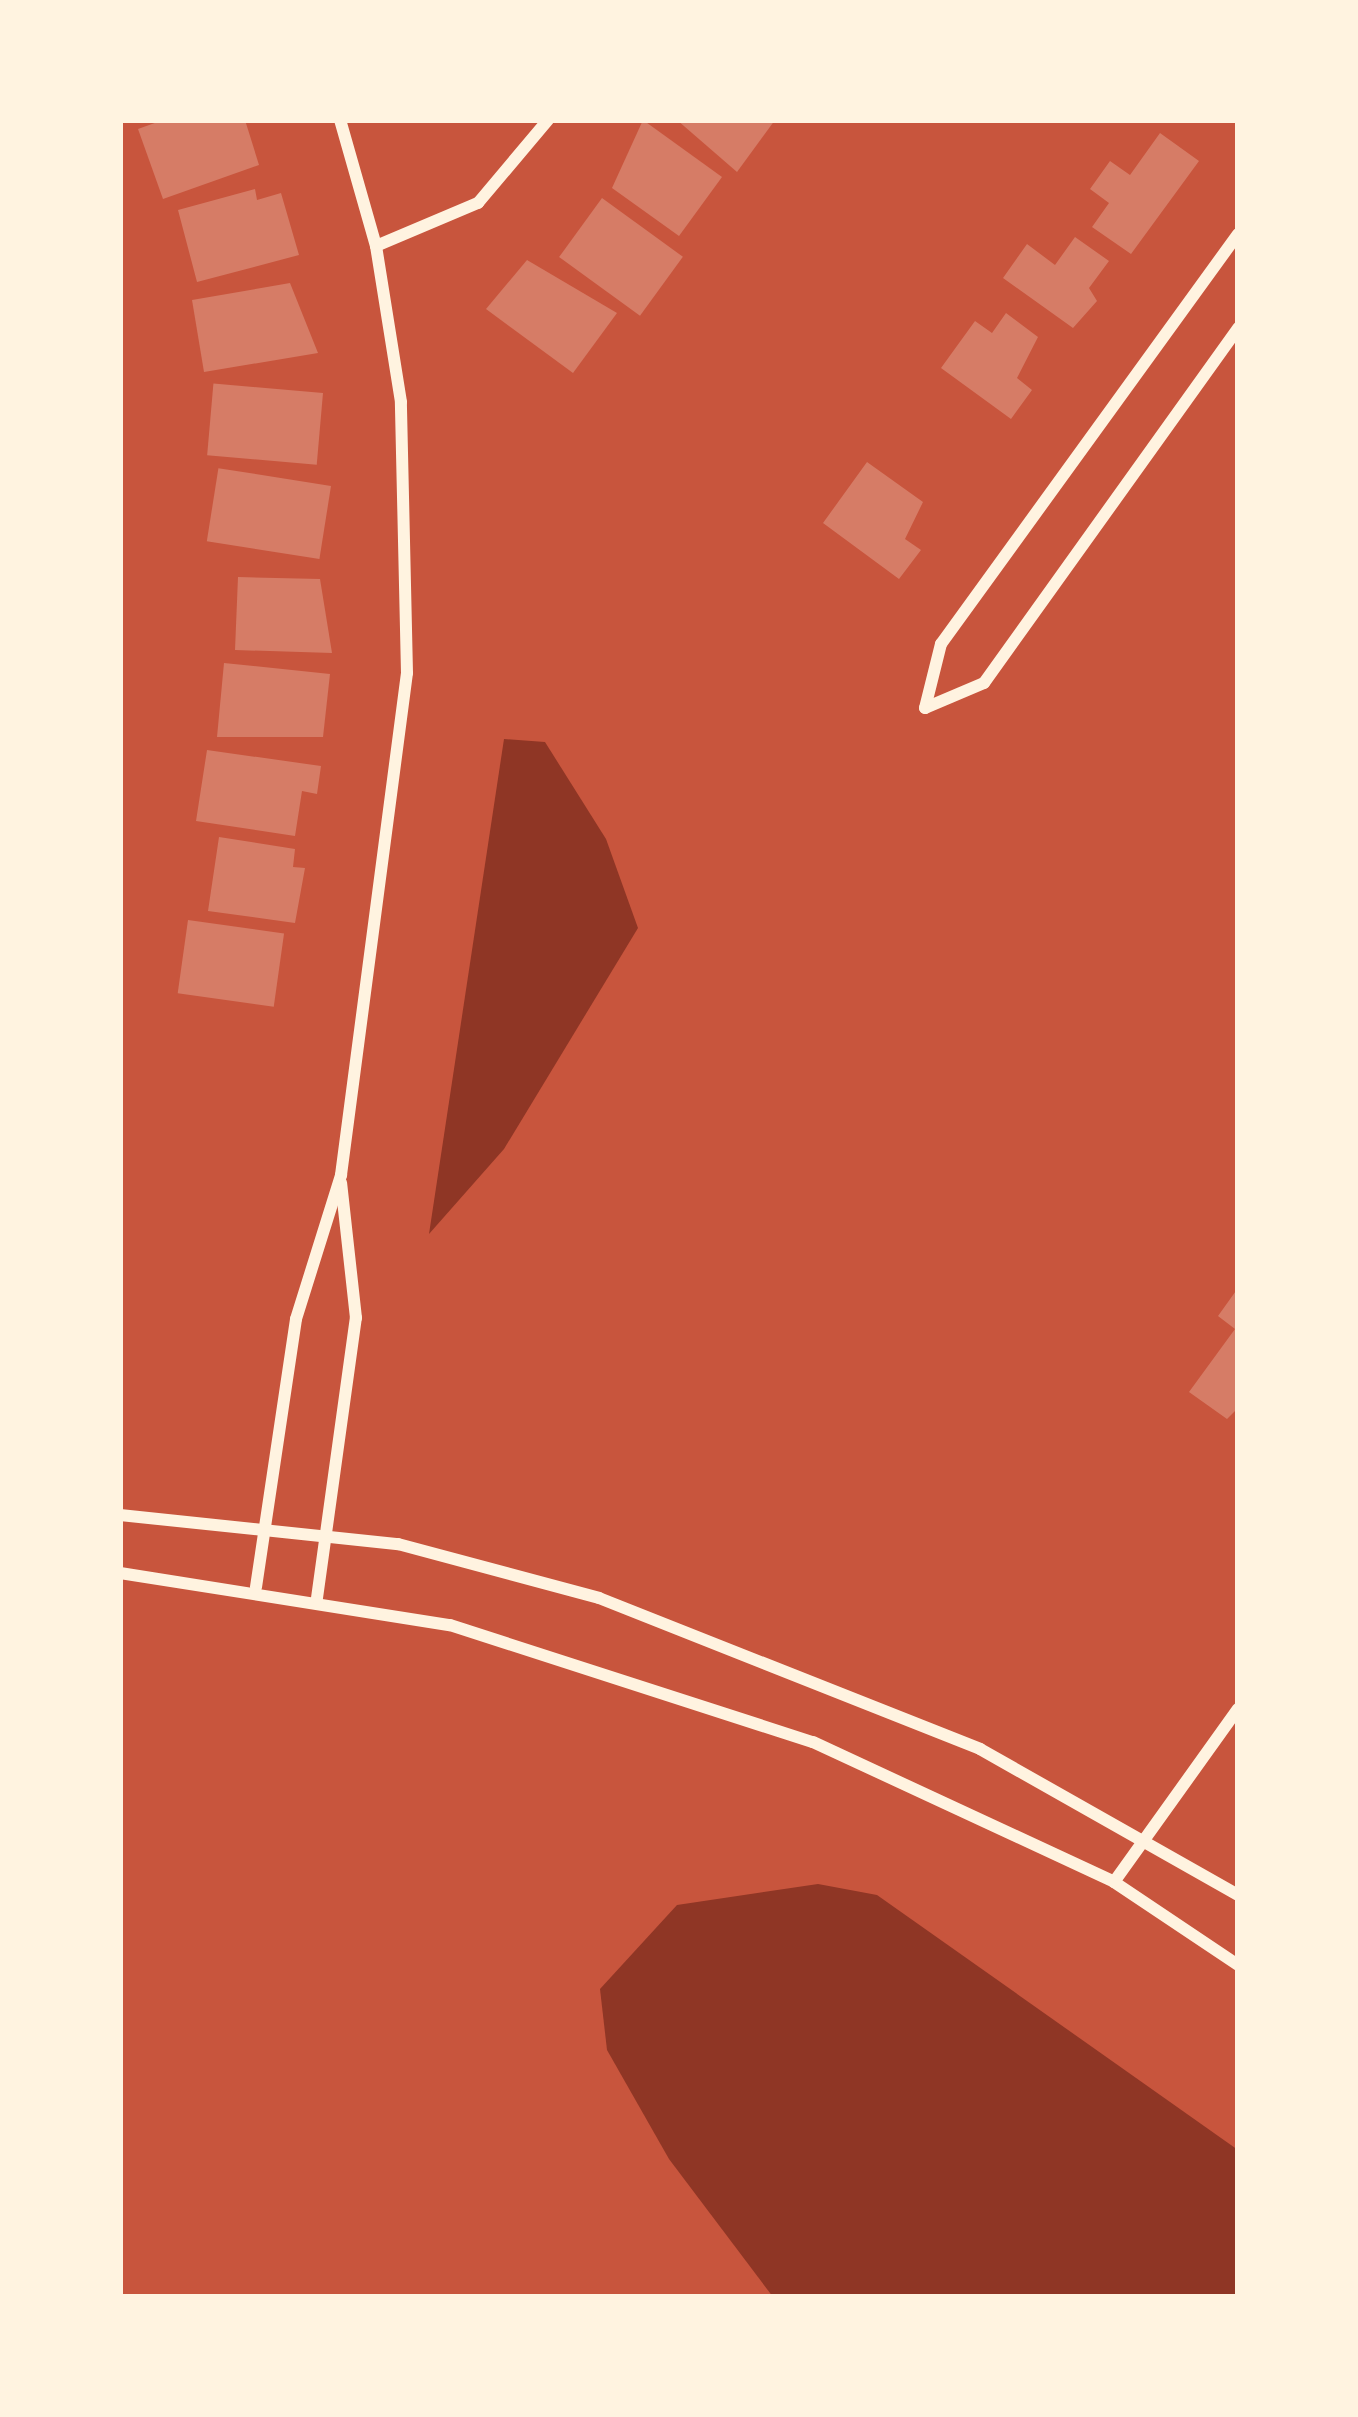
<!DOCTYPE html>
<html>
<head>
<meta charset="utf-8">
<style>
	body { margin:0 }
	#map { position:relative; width:1358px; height:2417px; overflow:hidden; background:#c8553d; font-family:Lora,serif }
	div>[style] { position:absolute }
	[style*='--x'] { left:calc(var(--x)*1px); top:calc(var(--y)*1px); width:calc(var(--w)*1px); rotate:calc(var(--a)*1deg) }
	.water>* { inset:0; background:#8f3625 }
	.building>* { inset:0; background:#d67c66; transform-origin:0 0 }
	.minor>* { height:12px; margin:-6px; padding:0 6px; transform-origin:6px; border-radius:6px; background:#fff3e0 }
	span { translate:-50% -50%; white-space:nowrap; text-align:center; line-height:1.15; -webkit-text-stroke:10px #fff3e0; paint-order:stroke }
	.frame { position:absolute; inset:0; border:123px solid #fff3e0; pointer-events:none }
</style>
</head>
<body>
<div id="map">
	<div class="water">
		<i style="clip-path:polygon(504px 739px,545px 742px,606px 839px,638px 928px,504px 1149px,429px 1234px)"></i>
		<i style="clip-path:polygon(818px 1884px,877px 1895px,1238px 2150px,1238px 2297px,773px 2297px,669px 2159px,607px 2050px,600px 1989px,677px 1905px)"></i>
	</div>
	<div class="building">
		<i style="clip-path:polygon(163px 120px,245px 120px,259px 165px,163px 199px,138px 129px)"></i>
		<i style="clip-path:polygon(643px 120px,722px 177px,679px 236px,612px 188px)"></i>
		<i style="clip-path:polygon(677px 120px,775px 120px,737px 172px)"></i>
		<i style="clip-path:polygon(1160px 133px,1199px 161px,1131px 254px,1092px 227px,1109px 203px,1090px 189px,1110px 161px,1130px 175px)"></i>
		<i style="clip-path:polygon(255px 189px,257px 200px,281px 193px,299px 255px,197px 282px,178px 210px)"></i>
		<i style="left:602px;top:198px;width:100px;height:73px;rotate:36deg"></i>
		<i style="clip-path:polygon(1075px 237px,1109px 261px,1089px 288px,1097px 301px,1073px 328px,1003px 278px,1027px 244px,1055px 265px)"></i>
		<i style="clip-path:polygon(527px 260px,617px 313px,573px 373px,486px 309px)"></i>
		<i style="clip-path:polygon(290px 283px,318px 353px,204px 372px,192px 300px)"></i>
		<i style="clip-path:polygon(1006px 313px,1038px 337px,1017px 378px,1032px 390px,1011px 419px,941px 368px,975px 321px,992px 333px)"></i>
		<i style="left:323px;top:393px;width:72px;height:110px;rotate:95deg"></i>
		<i style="clip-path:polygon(867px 462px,923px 502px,905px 539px,921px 550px,899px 579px,823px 523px)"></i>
		<i style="left:331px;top:486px;width:74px;height:114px;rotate:99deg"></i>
		<i style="clip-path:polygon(238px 577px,320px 579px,332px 653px,235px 650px)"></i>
		<i style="clip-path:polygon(224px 663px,330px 674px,323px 737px,217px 737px)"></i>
		<i style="clip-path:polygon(207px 750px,321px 766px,317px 794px,302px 791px,295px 836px,196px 821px)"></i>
		<i style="clip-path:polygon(219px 837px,295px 849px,293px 867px,305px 868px,295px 923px,208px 911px)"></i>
		<i style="left:188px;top:920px;width:97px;height:74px;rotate:8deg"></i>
		<i style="clip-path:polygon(1238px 1288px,1238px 1408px,1227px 1419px,1189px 1392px,1235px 1329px,1218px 1316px)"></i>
	</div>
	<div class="minor">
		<i style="--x:376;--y:246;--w:111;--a:-22.9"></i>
		<i style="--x:478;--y:203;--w:109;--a:-49.9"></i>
		<i style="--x:925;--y:708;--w:66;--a:-76"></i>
		<i style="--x:941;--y:644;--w:506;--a:-54.08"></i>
		<i style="--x:925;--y:708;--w:64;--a:-23"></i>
		<i style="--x:984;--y:683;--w:437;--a:-54.4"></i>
		<i style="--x:120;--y:1515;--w:280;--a:6"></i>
		<i style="--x:398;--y:1544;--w:208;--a:15"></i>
		<i style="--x:599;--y:1598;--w:410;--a:21.6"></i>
		<i style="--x:980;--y:1749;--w:296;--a:29.5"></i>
		<i style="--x:120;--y:1573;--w:334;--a:9"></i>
		<i style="--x:450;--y:1625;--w:381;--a:17.9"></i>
		<i style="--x:813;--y:1742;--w:332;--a:24.9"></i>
		<i style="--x:1114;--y:1882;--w:149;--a:33.8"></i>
		<i style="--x:256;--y:1587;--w:271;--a:-81.5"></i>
		<i style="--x:296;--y:1319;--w:151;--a:-72.6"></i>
		<i style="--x:341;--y:1175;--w:506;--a:-82.51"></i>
		<i style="--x:407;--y:673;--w:271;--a:-91.3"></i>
		<i style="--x:401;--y:402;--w:158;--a:-99.1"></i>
		<i style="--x:376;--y:246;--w:131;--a:-105.9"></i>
		<i style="--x:317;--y:1598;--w:283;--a:-82.1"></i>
		<i style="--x:356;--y:1318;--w:136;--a:-96.3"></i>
		<i style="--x:1114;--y:1882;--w:213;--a:-54.4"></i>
	</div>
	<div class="frame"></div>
</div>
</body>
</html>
